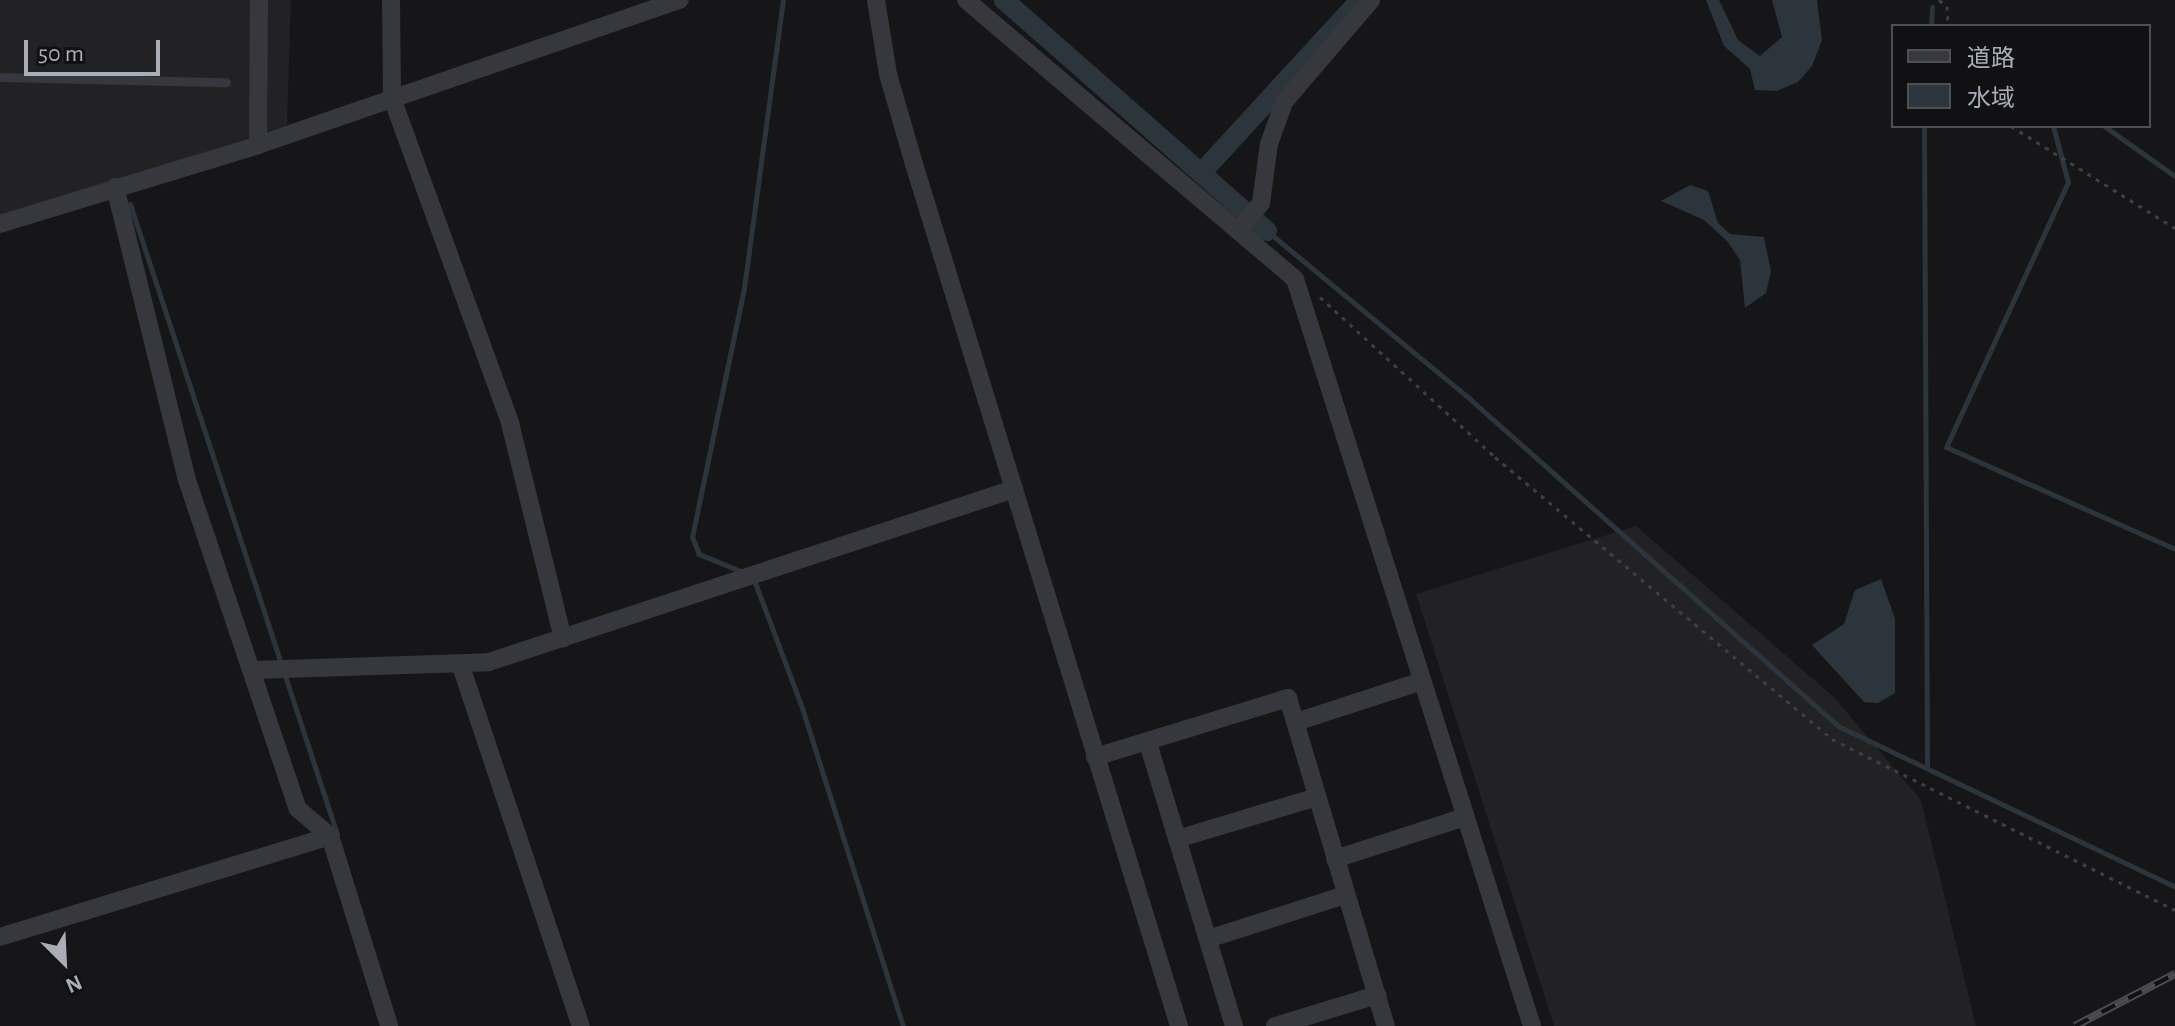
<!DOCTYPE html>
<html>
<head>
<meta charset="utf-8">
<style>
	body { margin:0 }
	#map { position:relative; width:2175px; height:1026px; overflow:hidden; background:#161618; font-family:"Alegreya Sans","Noto Sans JP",sans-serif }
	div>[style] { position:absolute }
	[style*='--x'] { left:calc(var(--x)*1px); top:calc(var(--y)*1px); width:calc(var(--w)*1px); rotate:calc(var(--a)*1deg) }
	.built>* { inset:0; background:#222225 }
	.water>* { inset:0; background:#2c353c }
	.stream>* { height:5px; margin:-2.5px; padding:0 2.5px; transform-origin:2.5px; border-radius:2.5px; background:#2c353c }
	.canal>* { height:20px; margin:-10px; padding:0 10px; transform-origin:10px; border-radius:10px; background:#2c353c }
	.path>* { height:3px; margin-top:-1.5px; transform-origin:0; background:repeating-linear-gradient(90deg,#3d3f44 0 4px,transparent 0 10px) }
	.lane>* { height:9px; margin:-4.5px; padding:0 4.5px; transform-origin:4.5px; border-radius:4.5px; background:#37383d }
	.street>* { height:18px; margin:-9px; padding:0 9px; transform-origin:9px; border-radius:9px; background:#37383d }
	.rail>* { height:8px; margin-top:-4px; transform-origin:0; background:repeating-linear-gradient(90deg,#111113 0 15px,#4a4c52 0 30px); box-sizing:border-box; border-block:2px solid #4a4c52 }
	span { translate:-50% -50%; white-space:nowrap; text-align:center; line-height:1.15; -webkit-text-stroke:8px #111113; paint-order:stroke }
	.legend { position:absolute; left:1891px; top:24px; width:260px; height:104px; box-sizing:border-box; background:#111113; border:2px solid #4d4f55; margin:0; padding:10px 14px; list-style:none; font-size:24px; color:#a8adb8 }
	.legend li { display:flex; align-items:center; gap:16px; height:40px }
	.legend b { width:40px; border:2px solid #4d4f55 }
	.north { position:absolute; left:24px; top:922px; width:80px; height:80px; -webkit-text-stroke:6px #111113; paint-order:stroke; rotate:156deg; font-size:22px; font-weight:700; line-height:32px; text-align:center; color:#a8adb8 }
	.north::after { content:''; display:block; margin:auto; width:28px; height:36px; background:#a8adb8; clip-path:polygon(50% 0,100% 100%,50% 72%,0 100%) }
	.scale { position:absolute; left:24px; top:40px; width:136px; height:36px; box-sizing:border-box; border:4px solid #a8adb8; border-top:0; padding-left:10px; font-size:24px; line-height:28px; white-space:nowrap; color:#a8adb8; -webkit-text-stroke:6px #111113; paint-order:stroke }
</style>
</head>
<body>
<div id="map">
	<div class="built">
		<i style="clip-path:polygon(0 0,291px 0,287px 125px,0 220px)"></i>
		<i style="clip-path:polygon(1636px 526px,1834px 697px,1921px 800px,1976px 1026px,1554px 1026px,1416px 594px)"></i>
	</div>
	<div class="water">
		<i style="clip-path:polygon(1706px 0,1719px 0,1738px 40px,1760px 56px,1782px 37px,1772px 0,1817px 0,1822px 40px,1812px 66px,1798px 82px,1777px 91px,1755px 90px,1750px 69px,1724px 46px)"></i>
		<i style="clip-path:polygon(1690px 185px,1708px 191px,1718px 223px,1730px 234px,1764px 237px,1771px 272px,1766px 293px,1745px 308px,1740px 260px,1727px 241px,1704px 220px,1661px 201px)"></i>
		<i style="clip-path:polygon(1881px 579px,1895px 619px,1895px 693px,1878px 703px,1864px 702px,1812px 645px,1844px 624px,1855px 590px)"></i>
	</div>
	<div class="stream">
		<i style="--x:1931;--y:26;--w:19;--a:-87"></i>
		<i style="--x:1924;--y:126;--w:642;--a:89.73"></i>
		<i style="--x:2053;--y:126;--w:58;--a:75"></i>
		<i style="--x:2068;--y:182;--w:292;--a:114.7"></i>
		<i style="--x:1946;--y:447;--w:251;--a:24"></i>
		<i style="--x:2104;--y:126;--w:87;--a:35.2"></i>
		<i style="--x:130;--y:204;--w:663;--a:71.81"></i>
		<i style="--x:1267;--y:231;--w:265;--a:39.6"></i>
		<i style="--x:1471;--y:400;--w:491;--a:41.6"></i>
		<i style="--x:1838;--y:726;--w:373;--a:25.5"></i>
		<i style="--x:743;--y:572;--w:48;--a:-157.8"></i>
		<i style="--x:699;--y:554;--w:18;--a:-112"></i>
		<i style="--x:692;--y:537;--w:254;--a:-78.2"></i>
		<i style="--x:744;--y:288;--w:291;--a:-82.3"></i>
		<i style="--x:754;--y:580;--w:137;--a:69.4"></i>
		<i style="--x:802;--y:708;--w:334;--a:72.4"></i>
	</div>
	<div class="canal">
		<i style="--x:1004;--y:0;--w:350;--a:41.3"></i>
		<i style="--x:1203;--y:171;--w:232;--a:-47.4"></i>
	</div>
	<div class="path">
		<i style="--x:1939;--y:0;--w:10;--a:37"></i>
		<i style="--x:1947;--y:6;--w:20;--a:87"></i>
		<i style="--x:2011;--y:126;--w:193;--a:31.9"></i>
		<i style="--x:1320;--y:297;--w:237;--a:42.4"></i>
		<i style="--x:1495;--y:457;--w:439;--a:39.9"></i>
		<i style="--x:1832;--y:739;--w:383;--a:26.5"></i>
	</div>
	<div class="lane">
		<i style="--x:0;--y:77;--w:226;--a:1.3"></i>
	</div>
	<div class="street">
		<i style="--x:391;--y:0;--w:98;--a:89.4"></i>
		<i style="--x:392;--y:98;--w:346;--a:70"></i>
		<i style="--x:510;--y:423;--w:222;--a:76.2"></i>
		<i style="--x:876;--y:0;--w:75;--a:80.8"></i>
		<i style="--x:888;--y:74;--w:94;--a:73.9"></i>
		<i style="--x:914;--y:164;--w:902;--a:72.91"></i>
		<i style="--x:966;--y:0;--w:431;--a:40.3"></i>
		<i style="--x:1295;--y:279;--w:784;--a:72.4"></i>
		<i style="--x:258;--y:145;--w:145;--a:-89.6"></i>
		<i style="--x:115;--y:187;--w:299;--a:76.2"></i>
		<i style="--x:186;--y:477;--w:350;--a:71.4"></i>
		<i style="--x:298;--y:809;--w:42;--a:40.2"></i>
		<i style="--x:330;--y:836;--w:199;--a:72.7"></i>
		<i style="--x:0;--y:224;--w:270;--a:-17"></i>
		<i style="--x:258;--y:145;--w:446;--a:-19"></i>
		<i style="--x:1239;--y:231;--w:36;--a:-52"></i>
		<i style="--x:1261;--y:203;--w:60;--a:-82.3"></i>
		<i style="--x:1269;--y:144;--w:45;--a:-70.3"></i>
		<i style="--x:1284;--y:102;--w:134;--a:-49.5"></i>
		<i style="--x:461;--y:666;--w:379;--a:71.6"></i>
		<i style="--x:253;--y:670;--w:236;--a:-1.9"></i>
		<i style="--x:489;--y:662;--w:553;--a:-18.24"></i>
		<i style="--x:1296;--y:722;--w:133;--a:-18"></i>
		<i style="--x:1148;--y:743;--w:296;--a:73.1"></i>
		<i style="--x:1095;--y:757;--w:202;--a:-17"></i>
		<i style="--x:1288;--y:698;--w:342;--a:73.4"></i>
		<i style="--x:1177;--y:839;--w:146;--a:-16.7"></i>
		<i style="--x:1335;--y:859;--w:137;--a:-17.9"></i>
		<i style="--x:0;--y:937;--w:345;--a:-17"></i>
		<i style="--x:1208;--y:939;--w:144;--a:-17.8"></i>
		<i style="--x:1275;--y:1026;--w:107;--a:-16.9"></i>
	</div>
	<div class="rail">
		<i style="--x:2075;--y:1026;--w:113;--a:-27.5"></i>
	</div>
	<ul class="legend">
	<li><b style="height:10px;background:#37383d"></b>道路</li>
	<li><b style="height:22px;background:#2c353c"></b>水域</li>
	</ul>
	<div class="north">N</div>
	<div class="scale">50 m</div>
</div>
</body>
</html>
